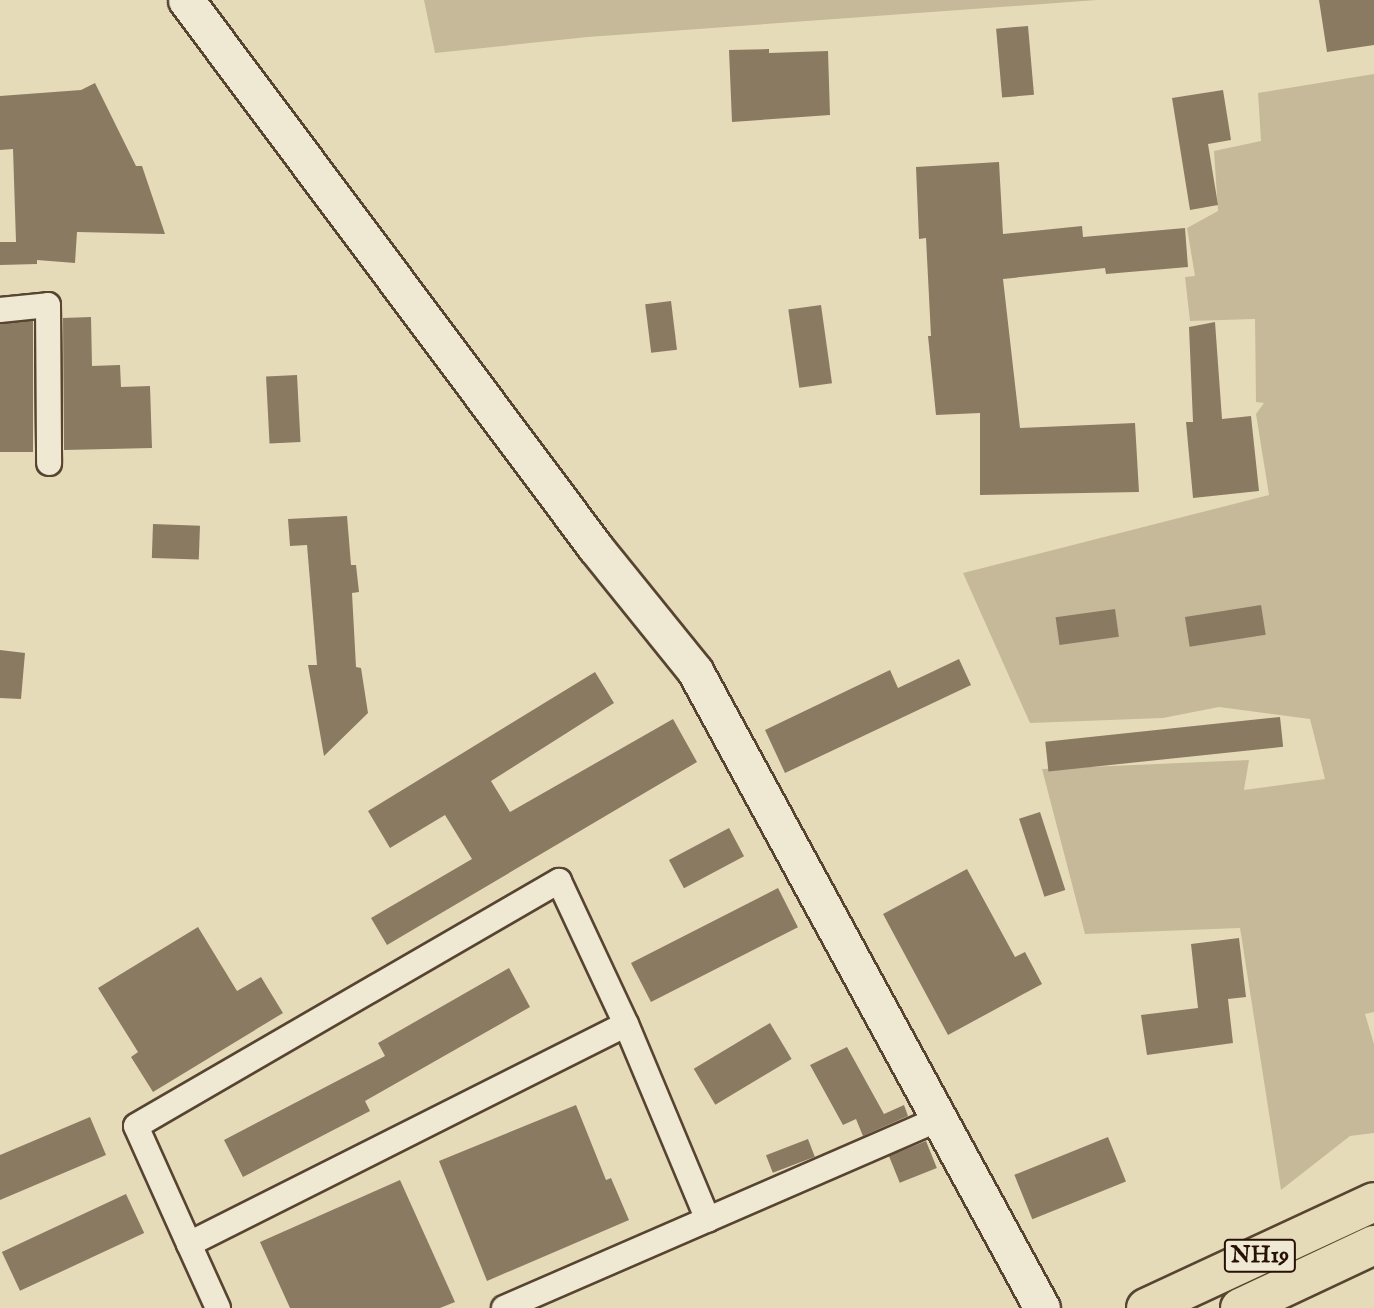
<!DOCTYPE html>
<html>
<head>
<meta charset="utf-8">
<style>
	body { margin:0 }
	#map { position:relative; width:1374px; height:1308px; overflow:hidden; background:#e6dbb9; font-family:"IM FELL English",serif }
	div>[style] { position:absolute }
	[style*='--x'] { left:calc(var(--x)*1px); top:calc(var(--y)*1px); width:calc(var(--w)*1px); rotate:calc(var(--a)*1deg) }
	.green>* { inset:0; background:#c6b99a }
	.building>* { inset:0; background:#8a7a62; transform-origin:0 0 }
	.roads { filter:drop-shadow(2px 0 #574431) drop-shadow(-2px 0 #574431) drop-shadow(0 2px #574431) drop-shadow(0 -2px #574431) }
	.minor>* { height:24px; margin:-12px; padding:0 12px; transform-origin:12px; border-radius:12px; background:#efe8d2 }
	.secondary>* { height:35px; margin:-17.5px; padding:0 17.5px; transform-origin:17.5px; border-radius:17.5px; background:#efe8d2 }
	.trunk>* { height:38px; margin:-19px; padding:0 19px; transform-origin:19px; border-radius:19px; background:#e6dbb9 }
	span { translate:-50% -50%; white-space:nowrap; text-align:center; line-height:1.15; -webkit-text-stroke:6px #efe8d2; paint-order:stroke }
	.shield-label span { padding:2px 5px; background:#efe8d2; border:2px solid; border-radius:5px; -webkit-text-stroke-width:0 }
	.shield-label { font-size:23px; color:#271104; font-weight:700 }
</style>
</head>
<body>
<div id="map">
	<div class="green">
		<i style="clip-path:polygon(424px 0,1097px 0,588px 37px,435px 53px)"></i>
		<i style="clip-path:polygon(1374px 74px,1374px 1012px,1365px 1014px,1374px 1044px,1374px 1133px,1350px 1136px,1281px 1190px,1240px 928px,1085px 934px,1042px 769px,1249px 760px,1244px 790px,1325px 779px,1310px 719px,1219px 707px,1163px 718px,1030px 723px,963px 573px,1269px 495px,1256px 414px,1264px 403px,1256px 402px,1255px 319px,1190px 321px,1185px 277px,1195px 276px,1187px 228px,1218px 211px,1214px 151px,1261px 141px,1258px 93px)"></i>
	</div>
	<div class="building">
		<i style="clip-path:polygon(1319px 0,1374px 0,1374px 45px,1327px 52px)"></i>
		<i style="left:1028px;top:26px;width:69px;height:32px;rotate:85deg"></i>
		<i style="clip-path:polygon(769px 49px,769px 53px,828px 51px,830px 115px,732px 122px,729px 50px)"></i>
		<i style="clip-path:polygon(95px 83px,136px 166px,142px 166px,165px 234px,77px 232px,75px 263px,37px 260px,37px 264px,0 265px,0 242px,16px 242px,13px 149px,0 150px,0 96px,81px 90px)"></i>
		<i style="clip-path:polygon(1223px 90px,1231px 140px,1208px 144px,1218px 205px,1190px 210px,1172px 98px)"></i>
		<i style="clip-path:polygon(999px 162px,1003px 234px,1082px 226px,1083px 237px,1185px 228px,1188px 267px,1106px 274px,1105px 268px,1003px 279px,1020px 428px,1135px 423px,1139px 492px,980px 495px,980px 413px,936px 415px,928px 336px,931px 336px,926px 238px,919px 239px,916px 167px)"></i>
		<i style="left:671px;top:301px;width:49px;height:26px;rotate:83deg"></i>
		<i style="left:821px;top:305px;width:79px;height:33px;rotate:82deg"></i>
		<i style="clip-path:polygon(91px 317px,92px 366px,120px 365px,121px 387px,150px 386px,152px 448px,64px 450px,63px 318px)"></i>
		<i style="left:33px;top:321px;width:131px;height:33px;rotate:90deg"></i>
		<i style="clip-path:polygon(1215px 322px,1222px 419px,1251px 416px,1259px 491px,1193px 498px,1186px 422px,1193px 422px,1189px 327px)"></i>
		<i style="left:297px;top:375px;width:67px;height:31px;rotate:87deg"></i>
		<i style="clip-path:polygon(347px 516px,351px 565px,356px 565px,359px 592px,352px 593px,356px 667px,361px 668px,368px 713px,324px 756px,308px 665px,317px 665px,307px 545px,290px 546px,288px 519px)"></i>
		<i style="left:153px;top:524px;width:47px;height:34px;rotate:2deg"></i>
		<i style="left:1261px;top:605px;width:30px;height:77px;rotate:81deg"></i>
		<i style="left:1115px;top:609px;width:28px;height:60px;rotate:82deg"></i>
		<i style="clip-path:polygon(0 650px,25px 653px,21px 699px,0 698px)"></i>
		<i style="clip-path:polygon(959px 659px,971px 685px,785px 773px,765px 730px,890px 670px,898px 688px)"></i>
		<i style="clip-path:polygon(595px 672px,614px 703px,491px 781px,510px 812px,673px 719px,697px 762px,387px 945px,371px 918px,472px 859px,445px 815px,390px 848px,368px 811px)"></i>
		<i style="left:1280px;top:717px;width:30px;height:236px;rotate:84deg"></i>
		<i style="left:1040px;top:812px;width:82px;height:22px;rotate:72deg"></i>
		<i style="left:729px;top:828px;width:32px;height:68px;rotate:62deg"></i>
		<i style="clip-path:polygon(967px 869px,1015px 957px,1025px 952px,1042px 984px,948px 1035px,883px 914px)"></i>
		<i style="left:778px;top:888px;width:44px;height:165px;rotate:63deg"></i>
		<i style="clip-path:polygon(198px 927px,237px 991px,261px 977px,283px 1013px,153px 1092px,131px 1057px,138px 1052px,98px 988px)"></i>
		<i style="clip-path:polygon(1239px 938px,1246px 997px,1228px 999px,1233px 1043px,1147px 1055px,1141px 1015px,1198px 1008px,1191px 944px)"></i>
		<i style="clip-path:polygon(509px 968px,530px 1007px,365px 1101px,370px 1111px,243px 1177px,224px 1140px,385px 1056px,378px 1043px)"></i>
		<i style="left:770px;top:1023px;width:42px;height:89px;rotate:59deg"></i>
		<i style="clip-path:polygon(847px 1047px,884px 1114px,904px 1105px,908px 1116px,863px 1136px,856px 1119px,843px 1125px,810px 1065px)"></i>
		<i style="clip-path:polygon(576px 1105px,606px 1180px,611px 1178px,629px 1220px,487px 1281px,439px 1161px)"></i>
		<i style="clip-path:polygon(90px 1117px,106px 1155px,0 1200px,0 1155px)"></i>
		<i style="left:1108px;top:1137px;width:48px;height:101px;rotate:68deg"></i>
		<i style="left:808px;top:1139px;width:19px;height:45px;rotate:69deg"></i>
		<i style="left:926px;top:1141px;width:29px;height:40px;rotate:68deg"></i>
		<i style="clip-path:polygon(400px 1180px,455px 1302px,440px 1308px,290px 1308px,260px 1242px)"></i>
		<i style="left:126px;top:1194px;width:43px;height:137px;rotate:65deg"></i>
	</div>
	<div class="roads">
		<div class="minor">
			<i style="--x:0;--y:310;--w:48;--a:-5.9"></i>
			<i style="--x:48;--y:305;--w:158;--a:89.6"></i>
			<i style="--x:189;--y:1244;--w:129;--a:-114.2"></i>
			<i style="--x:136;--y:1126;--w:489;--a:-30.1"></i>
			<i style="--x:559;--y:881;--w:158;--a:64.9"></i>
			<i style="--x:218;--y:1308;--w:70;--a:-114.4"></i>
			<i style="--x:189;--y:1244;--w:489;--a:-26.7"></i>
			<i style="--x:626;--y:1024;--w:212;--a:67.3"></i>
			<i style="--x:504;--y:1308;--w:474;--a:-23.5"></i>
		</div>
		<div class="secondary">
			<i style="--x:186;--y:0;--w:683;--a:53.21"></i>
			<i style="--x:595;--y:547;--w:159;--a:51.1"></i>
			<i style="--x:695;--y:671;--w:725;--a:61.42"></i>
		</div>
		<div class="trunk">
			<i style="--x:1146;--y:1308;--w:251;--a:-24.9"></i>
			<i style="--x:1240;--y:1308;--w:148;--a:-25.2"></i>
		</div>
	</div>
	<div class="shield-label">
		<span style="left:1260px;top:1256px">NH19</span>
	</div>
</div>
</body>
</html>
